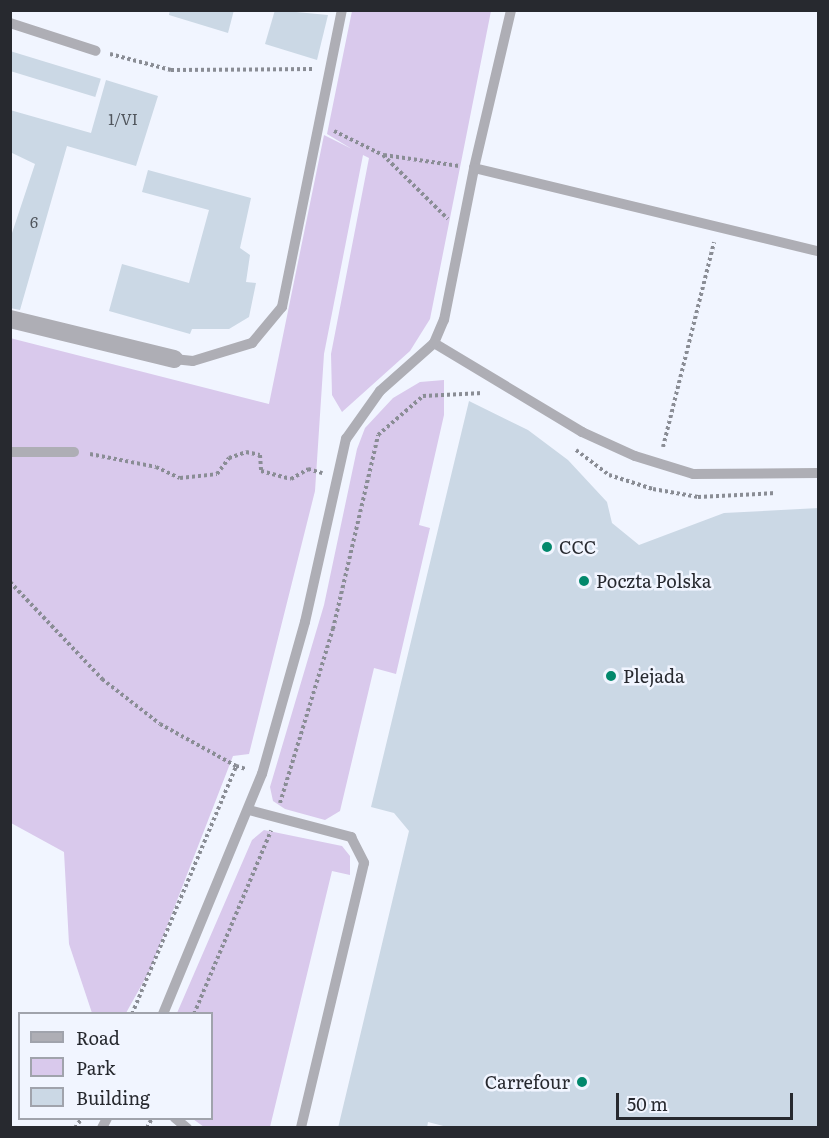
<!DOCTYPE html>
<html>
<head>
<meta charset="utf-8">
<style>
	body { margin:0 }
	#map { position:relative; width:829px; height:1138px; overflow:hidden; background:#f1f5ff; font-family:Literata,serif }
	div>[style] { position:absolute }
	[style*='--x'] { left:calc(var(--x)*1px); top:calc(var(--y)*1px); width:calc(var(--w)*1px); rotate:calc(var(--a)*1deg) }
	.green>* { inset:0; background:#d9c9ec }
	.building>* { inset:0; background:#cbd8e5; transform-origin:0 0 }
	.path>* { height:4px; margin-top:-2px; transform-origin:0; background:repeating-linear-gradient(90deg,#8a8d95 0 3px,transparent 0 6px) }
	.service>* { height:10px; margin:-5px; padding:0 5px; transform-origin:5px; border-radius:5px; background:#aeaeb5 }
	.minor>* { height:18px; margin:-9px; padding:0 9px; transform-origin:9px; border-radius:9px; background:#aeaeb5 }
	.dots>* { width:16px; height:16px; translate:-50% -50%; box-sizing:border-box; border:3px solid #f1f5ff; border-radius:50% }
	span { translate:-50% -50%; white-space:nowrap; text-align:center; line-height:1.15; -webkit-text-stroke:5px #f1f5ff; paint-order:stroke }
	.number-label { font-size:15px; color:#50555c }
	.number-label span { -webkit-text-stroke-width:0 }
	.poi-label { font-size:18px; color:#27292f }
	.left { translate:0 -50%; text-align:left }
	.right { translate:-100% -50%; text-align:right }
	.frame { position:absolute; inset:0; border:12px solid #27292f; pointer-events:none }
	.legend { position:absolute; left:18px; top:1012px; width:195px; height:108px; box-sizing:border-box; background:#f1f5ff; border:2px solid #a0a3ac; margin:0; padding:8px 10px; list-style:none; font-size:18px; color:#27292f }
	.legend li { display:flex; align-items:center; gap:12px; height:30px }
	.legend b { width:30px; border:2px solid #a0a3ac }
	.scale { position:absolute; left:616px; top:1093px; width:177px; height:27px; box-sizing:border-box; border:3px solid #27292f; border-top:0; padding-left:8px; font-size:18px; line-height:21px; white-space:nowrap; color:#27292f; -webkit-text-stroke:4px #f1f5ff; paint-order:stroke }
</style>
</head>
<body>
<div id="map">
	<div class="green">
		<i style="clip-path:polygon(352px 11px,491px 11px,430px 319px,410px 351px,342px 412px,332px 395px,331px 354px,369px 158px,363px 155px,324px 354px,315px 491px,249px 754px,233px 756px,150px 970px,126px 1013px,92px 1013px,69px 944px,64px 852px,11px 823px,10px 338px,269px 404px,324px 135px,352px 149px,327px 134px)"></i>
		<i style="clip-path:polygon(444px 380px,444px 415px,419px 525px,430px 528px,396px 674px,374px 668px,340px 811px,325px 820px,285px 809px,273px 801px,270px 787px,324px 605px,357px 449px,365px 428px,393px 398px,420px 382px)"></i>
		<i style="clip-path:polygon(264px 830px,342px 846px,350px 856px,350px 875px,332px 871px,270px 1127px,204px 1127px,193px 1119px,212px 1118px,212px 1014px,177px 1013px,252px 840px)"></i>
	</div>
	<div class="building">
		<i style="clip-path:polygon(170px 10px,234px 10px,228px 33px,169px 15px)"></i>
		<i style="clip-path:polygon(275px 10px,328px 15px,317px 60px,265px 44px)"></i>
		<i style="left:10px;top:51px;width:95px;height:19px;rotate:17deg"></i>
		<i style="clip-path:polygon(106px 80px,158px 96px,136px 166px,67px 146px,20px 310px,10px 308px,10px 239px,35px 164px,10px 152px,10px 110px,91px 133px)"></i>
		<i style="clip-path:polygon(148px 170px,251px 198px,240px 248px,250px 255px,246px 282px,256px 283px,249px 317px,229px 329px,192px 329px,190px 334px,109px 311px,122px 264px,189px 283px,209px 210px,142px 192px)"></i>
		<i style="clip-path:polygon(469px 401px,528px 430px,568px 460px,607px 502px,612px 523px,639px 545px,724px 513px,819px 508px,819px 1128px,451px 1128px,428px 1122px,427px 1128px,338px 1128px,409px 831px,394px 813px,371px 807px)"></i>
	</div>
	<div class="path">
		<i style="--x:110;--y:54;--w:63;--a:14.7"></i>
		<i style="--x:171;--y:70;--w:142;--a:-0.4"></i>
		<i style="--x:334;--y:131;--w:55;--a:26.1"></i>
		<i style="--x:383;--y:155;--w:91;--a:44.6"></i>
		<i style="--x:384;--y:155;--w:76;--a:8.3"></i>
		<i style="--x:663;--y:447;--w:211;--a:-76"></i>
		<i style="--x:576;--y:450;--w:41;--a:37.1"></i>
		<i style="--x:609;--y:475;--w:46;--a:17.7"></i>
		<i style="--x:653;--y:489;--w:46;--a:10.1"></i>
		<i style="--x:698;--y:497;--w:78;--a:-2.9"></i>
		<i style="--x:90;--y:454;--w:67;--a:11.1"></i>
		<i style="--x:156;--y:467;--w:26;--a:25"></i>
		<i style="--x:180;--y:478;--w:37;--a:-6"></i>
		<i style="--x:217;--y:474;--w:20;--a:-53"></i>
		<i style="--x:229;--y:458;--w:18;--a:-19"></i>
		<i style="--x:246;--y:452;--w:14;--a:12"></i>
		<i style="--x:260;--y:455;--w:16;--a:86"></i>
		<i style="--x:261;--y:471;--w:31;--a:15"></i>
		<i style="--x:291;--y:479;--w:20;--a:-30"></i>
		<i style="--x:308;--y:469;--w:15;--a:16"></i>
		<i style="--x:10;--y:582;--w:134;--a:46.5"></i>
		<i style="--x:102;--y:679;--w:73;--a:37.8"></i>
		<i style="--x:160;--y:724;--w:87;--a:28.9"></i>
		<i style="--x:280;--y:803;--w:182;--a:-73.1"></i>
		<i style="--x:333;--y:629;--w:199;--a:-76.9"></i>
		<i style="--x:378;--y:435;--w:60;--a:-40.9"></i>
		<i style="--x:423;--y:396;--w:60;--a:-2.9"></i>
		<i style="--x:132;--y:1014;--w:269;--a:-67.2"></i>
		<i style="--x:236;--y:766;--w:10;--a:17"></i>
		<i style="--x:194;--y:1014;--w:199;--a:-67.2"></i>
		<i style="--x:75;--y:1128;--w:12;--a:-55"></i>
		<i style="--x:147;--y:1128;--w:11;--a:-63"></i>
	</div>
	<div class="service">
		<i style="--x:10;--y:23;--w:90;--a:18"></i>
		<i style="--x:474;--y:168;--w:162;--a:-76.8"></i>
		<i style="--x:434;--y:343;--w:173;--a:31"></i>
		<i style="--x:582;--y:432;--w:58;--a:24.4"></i>
		<i style="--x:635;--y:456;--w:61;--a:17.2"></i>
		<i style="--x:693;--y:474;--w:125;--a:-0.5"></i>
		<i style="--x:174;--y:359;--w:19;--a:6"></i>
		<i style="--x:193;--y:361;--w:62;--a:-17"></i>
		<i style="--x:252;--y:343;--w:47;--a:-50.2"></i>
		<i style="--x:282;--y:307;--w:303;--a:-78.6"></i>
		<i style="--x:10;--y:452;--w:64;--a:0"></i>
		<i style="--x:249;--y:810;--w:106;--a:14.8"></i>
		<i style="--x:351;--y:837;--w:29;--a:63"></i>
		<i style="--x:364;--y:863;--w:272;--a:103.4"></i>
		<i style="--x:163;--y:1014;--w:260;--a:-67.6"></i>
		<i style="--x:262;--y:774;--w:158;--a:-74.2"></i>
		<i style="--x:305;--y:622;--w:188;--a:-77.4"></i>
		<i style="--x:346;--y:439;--w:59;--a:-54.7"></i>
		<i style="--x:380;--y:391;--w:72;--a:-41.6"></i>
		<i style="--x:434;--y:343;--w:25;--a:-67"></i>
		<i style="--x:444;--y:320;--w:155;--a:-78.8"></i>
		<i style="--x:474;--y:168;--w:354;--a:13.6"></i>
		<i style="--x:175;--y:1118;--w:16;--a:40"></i>
		<i style="--x:102;--y:1128;--w:11;--a:-63"></i>
	</div>
	<div class="minor">
		<i style="--x:10;--y:319;--w:169;--a:13.7"></i>
	</div>
	<div class="dots">
		<i style="left:547px;top:547px;background:#02886c"></i>
		<i style="left:584px;top:581px;background:#02886c"></i>
		<i style="left:611px;top:676px;background:#02886c"></i>
		<i style="left:582px;top:1082px;background:#02886c"></i>
	</div>
	<div class="number-label">
		<span style="left:123px;top:119px">1/VI</span>
		<span style="left:34px;top:222px">6</span>
	</div>
	<div class="poi-label">
		<span class="left" style="left:559px;top:547px">CCC</span>
		<span class="left" style="left:596px;top:581px">Poczta Polska</span>
		<span class="left" style="left:623px;top:676px">Plejada</span>
		<span class="right" style="left:570px;top:1082px">Carrefour</span>
	</div>
	<div class="frame"></div>
	<ul class="legend">
	<li><b style="height:8px;background:#aeaeb5"></b>Road</li>
	<li><b style="height:16px;background:#d9c9ec"></b>Park</li>
	<li><b style="height:16px;background:#cbd8e5"></b>Building</li>
	</ul>
	<div class="scale">50 m</div>
</div>
</body>
</html>
